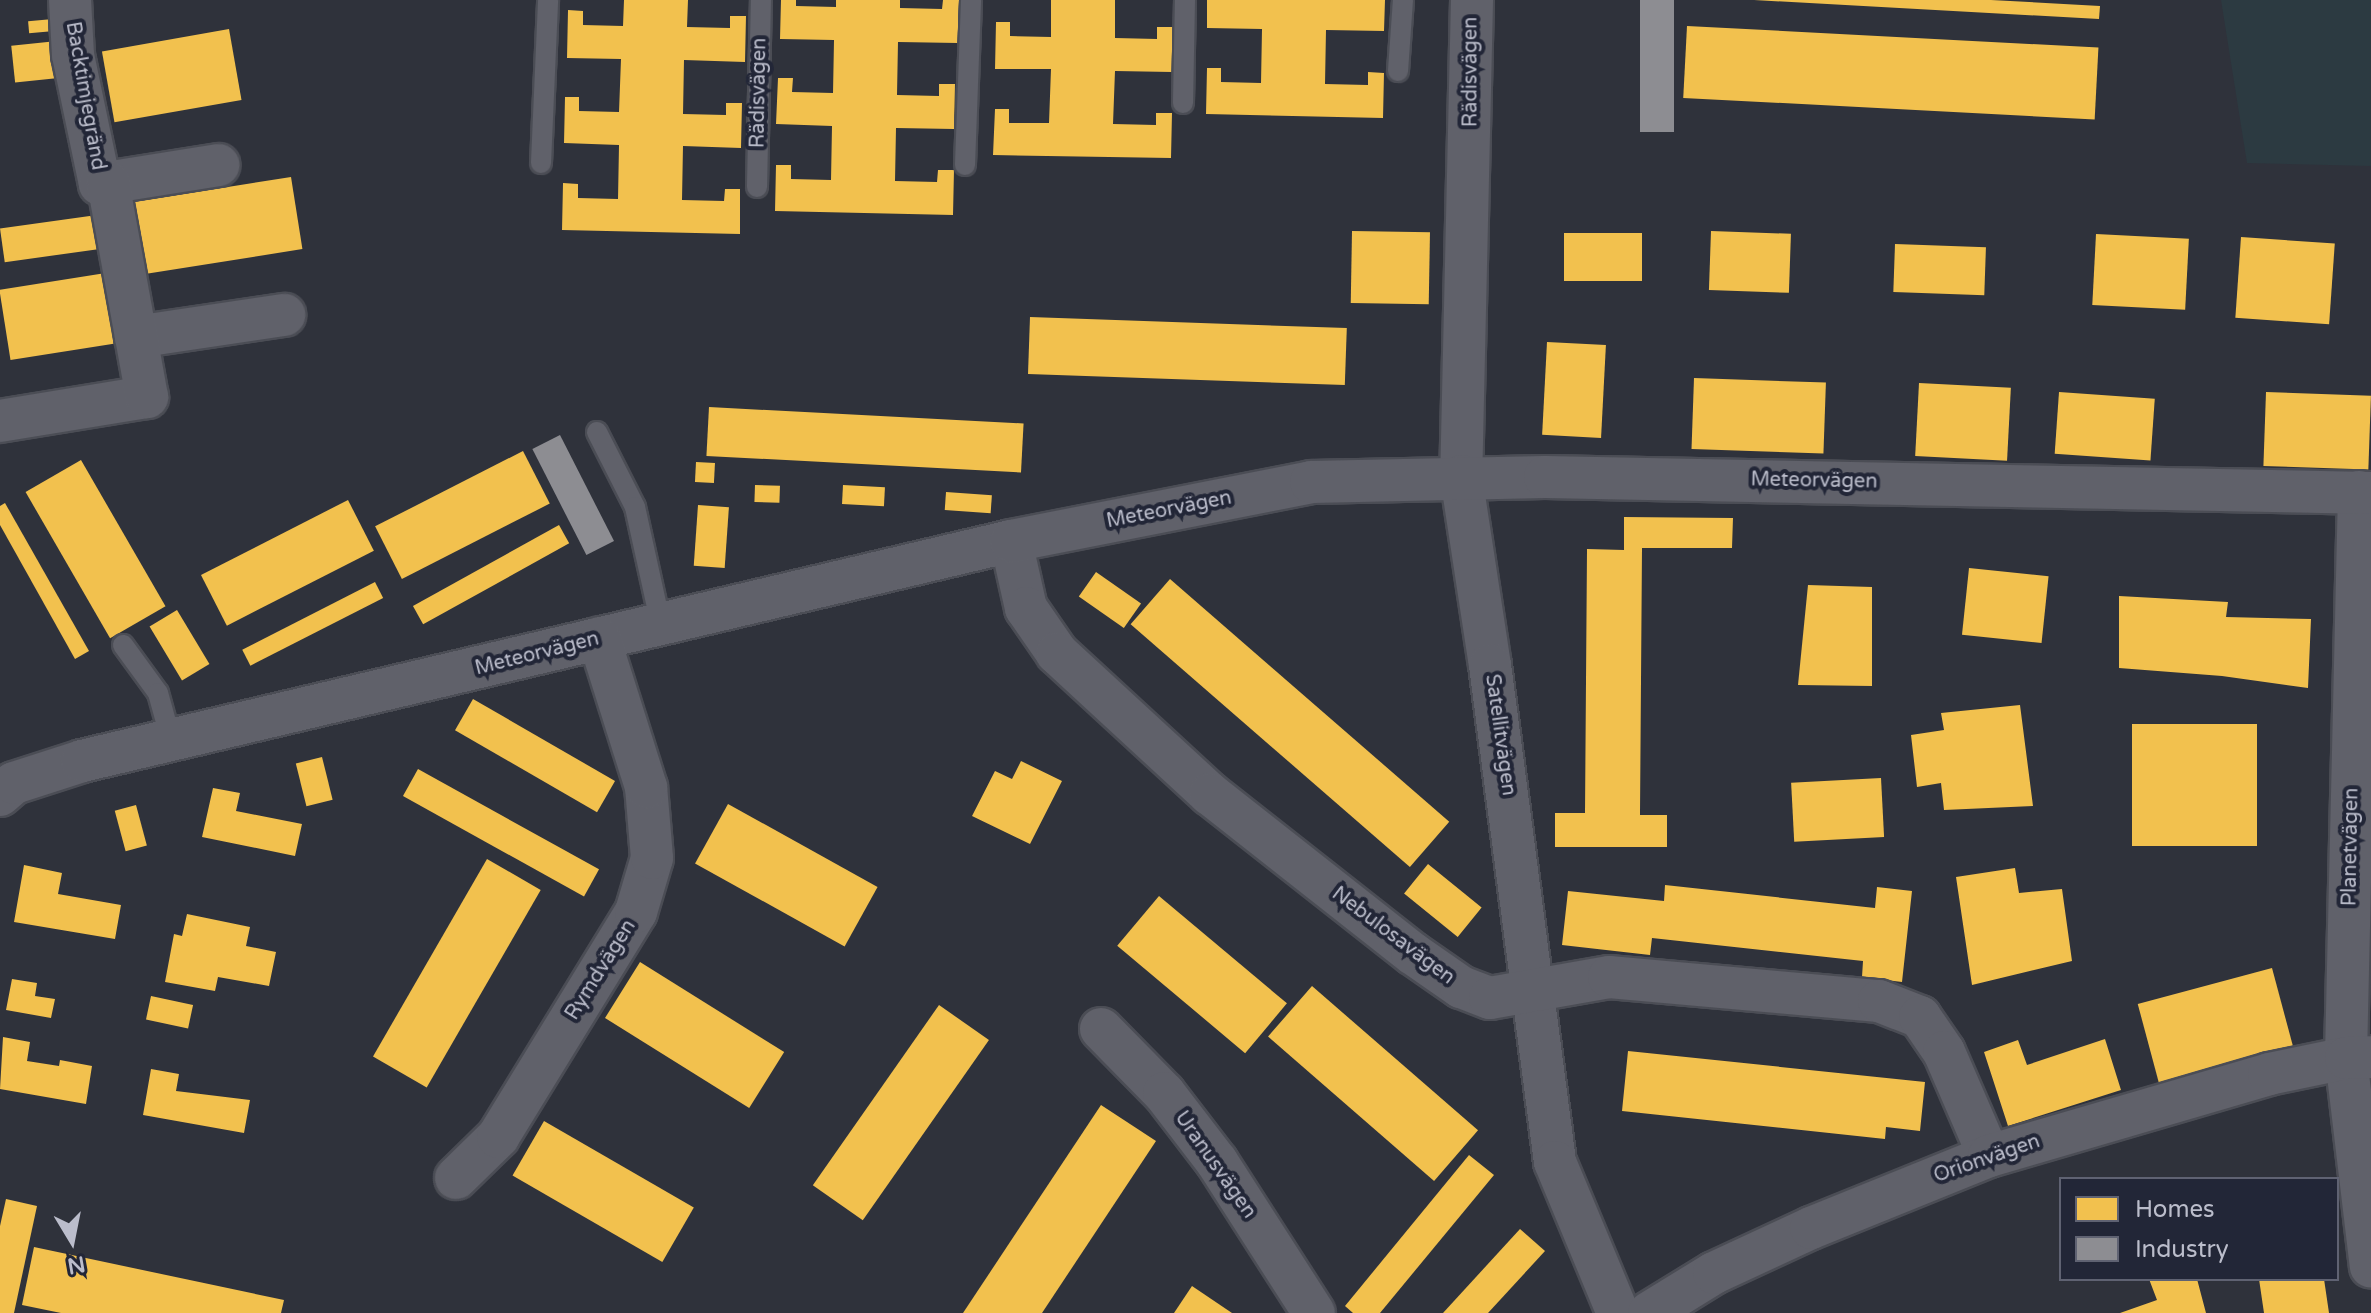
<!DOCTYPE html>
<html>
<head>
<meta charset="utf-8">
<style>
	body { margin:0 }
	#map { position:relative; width:2371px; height:1313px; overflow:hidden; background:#2f323b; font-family:"Varela Round",sans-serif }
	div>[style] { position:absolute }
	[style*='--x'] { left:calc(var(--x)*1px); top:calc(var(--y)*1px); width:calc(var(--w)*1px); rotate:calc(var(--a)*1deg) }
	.green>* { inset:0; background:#2c3a41 }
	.homes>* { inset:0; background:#f2c14e; transform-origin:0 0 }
	.industry>* { inset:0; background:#8d8d92; transform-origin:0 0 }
	.roads { filter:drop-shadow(2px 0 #4b4d55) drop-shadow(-2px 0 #4b4d55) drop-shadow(0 2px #4b4d55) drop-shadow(0 -2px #4b4d55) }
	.service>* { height:20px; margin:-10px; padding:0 10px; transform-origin:10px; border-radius:10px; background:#60616a }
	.minor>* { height:42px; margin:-21px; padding:0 21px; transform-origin:21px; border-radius:21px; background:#60616a }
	span { translate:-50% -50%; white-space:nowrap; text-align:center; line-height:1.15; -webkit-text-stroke:8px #222637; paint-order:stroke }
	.street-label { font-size:20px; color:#bbbdcb }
	.legend { position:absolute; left:2059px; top:1177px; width:280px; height:104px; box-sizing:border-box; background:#222637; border:2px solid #5f6272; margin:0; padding:10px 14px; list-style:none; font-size:24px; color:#bbbdcb }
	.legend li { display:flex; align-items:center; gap:16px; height:40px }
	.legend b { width:40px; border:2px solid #5f6272 }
	.north { position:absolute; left:32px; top:1201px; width:80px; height:80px; -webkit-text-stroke:6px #222637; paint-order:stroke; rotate:170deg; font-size:22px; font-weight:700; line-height:32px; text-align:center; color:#bbbdcb }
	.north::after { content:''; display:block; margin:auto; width:28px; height:36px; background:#bbbdcb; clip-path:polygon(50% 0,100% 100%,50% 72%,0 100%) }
</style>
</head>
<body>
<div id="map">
	<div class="green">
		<i style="clip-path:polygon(2221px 0,2371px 0,2371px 166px,2247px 163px)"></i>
	</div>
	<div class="homes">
		<i style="clip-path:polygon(624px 0,688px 0,687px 27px,730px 28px,730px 16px,746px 16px,745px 62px,684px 60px,683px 114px,726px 115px,726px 103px,742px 103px,741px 148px,683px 146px,682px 200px,724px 201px,725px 189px,740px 189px,740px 234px,562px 230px,563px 183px,578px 184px,578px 198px,618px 199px,619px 145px,564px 143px,565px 97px,579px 97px,579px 111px,619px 112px,621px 59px,567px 58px,568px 10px,583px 11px,583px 25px,623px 26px)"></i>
		<i style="clip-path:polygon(781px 0,796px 0,796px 6px,836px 7px,836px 0,900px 0,900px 8px,942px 9px,943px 0,959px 0,958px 43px,898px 42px,897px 95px,939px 96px,939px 84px,955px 84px,954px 129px,896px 128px,895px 181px,937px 182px,938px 170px,954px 170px,953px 215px,775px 211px,776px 165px,791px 165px,791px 179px,831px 180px,832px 126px,776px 124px,778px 78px,793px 78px,792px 92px,833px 93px,834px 40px,780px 39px)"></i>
		<i style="clip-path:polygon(1051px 0,1115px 0,1115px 38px,1157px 39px,1157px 27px,1173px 27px,1172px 72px,1115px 71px,1113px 124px,1156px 125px,1156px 113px,1172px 113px,1171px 158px,993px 155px,995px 109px,1009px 109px,1009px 123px,1049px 123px,1051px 69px,995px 69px,996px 22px,1010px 22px,1010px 36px,1051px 37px)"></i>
		<i style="clip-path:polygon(1207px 0,1385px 0,1384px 31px,1326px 30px,1325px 84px,1368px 85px,1368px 72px,1384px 73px,1383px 118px,1206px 114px,1207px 68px,1221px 68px,1221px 82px,1261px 83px,1262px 29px,1207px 28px)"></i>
		<i style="clip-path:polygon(1754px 0,1991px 0,2100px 6px,2099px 19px)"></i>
		<i style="left:53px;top:19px;width:12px;height:25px;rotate:85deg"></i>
		<i style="left:1687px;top:26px;width:412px;height:72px;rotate:3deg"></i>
		<i style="left:229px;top:29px;width:72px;height:129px;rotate:80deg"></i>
		<i style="left:57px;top:41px;width:37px;height:46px;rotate:84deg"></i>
		<i style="left:291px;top:177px;width:73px;height:161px;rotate:81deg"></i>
		<i style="left:104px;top:214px;width:34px;height:105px;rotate:82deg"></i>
		<i style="left:1352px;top:231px;width:78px;height:72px;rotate:1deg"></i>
		<i style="left:1711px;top:231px;width:80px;height:59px;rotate:2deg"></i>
		<i style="left:1564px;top:233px;width:78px;height:48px"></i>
		<i style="left:2096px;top:234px;width:93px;height:71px;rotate:3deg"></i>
		<i style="left:2241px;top:237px;width:94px;height:81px;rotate:4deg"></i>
		<i style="left:1895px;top:244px;width:91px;height:48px;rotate:2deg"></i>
		<i style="left:112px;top:272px;width:71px;height:114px;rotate:81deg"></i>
		<i style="left:1030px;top:317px;width:317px;height:57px;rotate:2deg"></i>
		<i style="left:1547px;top:342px;width:59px;height:93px;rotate:3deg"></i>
		<i style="left:1694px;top:378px;width:132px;height:71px;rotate:2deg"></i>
		<i style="left:1919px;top:383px;width:92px;height:73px;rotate:3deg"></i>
		<i style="left:2059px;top:392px;width:96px;height:62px;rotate:4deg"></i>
		<i style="left:2266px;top:392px;width:105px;height:74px;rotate:2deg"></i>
		<i style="left:709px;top:407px;width:315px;height:49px;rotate:3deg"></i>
		<i style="left:523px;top:451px;width:59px;height:166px;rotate:63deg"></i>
		<i style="left:81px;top:460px;width:169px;height:64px;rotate:60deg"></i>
		<i style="left:696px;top:462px;width:19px;height:20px;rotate:3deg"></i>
		<i style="left:755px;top:485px;width:25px;height:17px;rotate:2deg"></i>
		<i style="left:843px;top:485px;width:42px;height:19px;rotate:3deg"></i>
		<i style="left:946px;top:492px;width:46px;height:18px;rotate:4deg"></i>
		<i style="left:348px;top:500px;width:57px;height:165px;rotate:63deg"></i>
		<i style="clip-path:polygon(5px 503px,89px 651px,75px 659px,0 525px,0 506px)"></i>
		<i style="left:698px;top:505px;width:31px;height:61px;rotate:4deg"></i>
		<i style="clip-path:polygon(1624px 517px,1733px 518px,1732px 548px,1642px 548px,1640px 815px,1667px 815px,1667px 847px,1555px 847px,1555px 813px,1585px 813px,1587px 549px,1624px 550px)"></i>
		<i style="left:559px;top:525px;width:21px;height:167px;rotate:61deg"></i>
		<i style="left:1969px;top:568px;width:80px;height:67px;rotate:6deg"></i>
		<i style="left:1096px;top:572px;width:55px;height:30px;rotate:35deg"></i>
		<i style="left:1170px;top:579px;width:370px;height:60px;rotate:41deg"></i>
		<i style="left:375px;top:582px;width:18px;height:149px;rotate:63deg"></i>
		<i style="clip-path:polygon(1808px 585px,1872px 587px,1872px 686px,1798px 685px)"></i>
		<i style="clip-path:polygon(2119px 596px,2228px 602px,2226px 617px,2311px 619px,2308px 688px,2222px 676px,2119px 668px)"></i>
		<i style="left:177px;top:610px;width:63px;height:32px;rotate:59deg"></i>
		<i style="left:473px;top:699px;width:164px;height:36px;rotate:30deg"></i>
		<i style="clip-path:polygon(2020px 705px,2033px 806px,1944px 810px,1941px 783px,1917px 787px,1911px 735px,1944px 730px,1941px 713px)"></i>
		<i style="left:2132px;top:724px;width:125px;height:122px"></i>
		<i style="left:322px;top:757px;width:44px;height:27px;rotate:76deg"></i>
		<i style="clip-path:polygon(1021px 761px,1062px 781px,1030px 844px,972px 816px,995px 771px,1012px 779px)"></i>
		<i style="left:418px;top:769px;width:207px;height:31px;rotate:29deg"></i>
		<i style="left:1881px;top:778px;width:59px;height:90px;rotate:87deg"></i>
		<i style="clip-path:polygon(213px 788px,240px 793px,236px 811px,302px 824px,295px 856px,202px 837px)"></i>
		<i style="left:728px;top:804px;width:171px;height:68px;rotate:29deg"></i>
		<i style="left:136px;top:805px;width:42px;height:22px;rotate:75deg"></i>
		<i style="left:487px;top:859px;width:62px;height:228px;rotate:30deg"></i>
		<i style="left:1428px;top:864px;width:69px;height:38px;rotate:39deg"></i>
		<i style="clip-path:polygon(24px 865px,62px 873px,58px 894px,121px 905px,115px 939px,14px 922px)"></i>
		<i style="clip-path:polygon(2015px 868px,2019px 893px,2062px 889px,2072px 961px,1972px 985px,1956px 877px)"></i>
		<i style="clip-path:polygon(1665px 885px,1875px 908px,1877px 887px,1912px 891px,1902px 982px,1862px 977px,1863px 961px,1652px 938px,1650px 955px,1562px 945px,1568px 891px,1664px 901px)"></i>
		<i style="left:1159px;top:896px;width:167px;height:65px;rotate:40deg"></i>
		<i style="clip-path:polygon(187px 914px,250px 927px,246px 946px,276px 952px,269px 986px,218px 977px,215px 991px,165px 982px,174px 934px,182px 936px)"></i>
		<i style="left:640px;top:962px;width:170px;height:66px;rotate:32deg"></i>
		<i style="left:2272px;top:968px;width:86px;height:139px;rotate:75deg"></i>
		<i style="clip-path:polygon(12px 979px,37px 983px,35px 996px,55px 999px,51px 1018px,6px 1010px)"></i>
		<i style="left:1312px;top:986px;width:220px;height:67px;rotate:41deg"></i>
		<i style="left:151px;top:996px;width:43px;height:24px;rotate:12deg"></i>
		<i style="left:939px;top:1005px;width:61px;height:220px;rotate:35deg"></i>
		<i style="clip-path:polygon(3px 1037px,30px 1042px,27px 1061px,59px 1066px,60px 1060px,92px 1066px,86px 1104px,0 1089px)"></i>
		<i style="clip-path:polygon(2105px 1039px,2121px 1090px,2008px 1126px,1984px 1052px,2018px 1040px,2027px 1065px)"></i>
		<i style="clip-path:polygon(1628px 1051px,1925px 1082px,1920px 1131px,1886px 1127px,1885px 1139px,1622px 1111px)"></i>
		<i style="clip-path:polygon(151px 1069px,179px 1074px,176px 1091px,250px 1100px,244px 1133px,143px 1115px)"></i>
		<i style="clip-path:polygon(1101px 1105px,1156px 1141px,1042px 1313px,963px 1313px)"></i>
		<i style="left:544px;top:1121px;width:173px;height:63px;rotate:30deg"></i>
		<i style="clip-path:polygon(1469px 1155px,1494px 1175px,1380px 1313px,1353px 1313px,1345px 1306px)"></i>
		<i style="clip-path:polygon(6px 1199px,37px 1206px,14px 1313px,0 1313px,0 1226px)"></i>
		<i style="clip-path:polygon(1520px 1229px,1545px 1251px,1488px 1313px,1443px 1313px)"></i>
		<i style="clip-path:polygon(34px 1247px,284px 1300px,281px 1313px,61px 1313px,22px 1305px)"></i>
		<i style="clip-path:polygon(2149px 1279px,2197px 1279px,2206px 1313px,2120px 1313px,2157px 1300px)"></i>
		<i style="clip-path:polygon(2259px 1279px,2324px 1279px,2329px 1313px,2264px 1313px)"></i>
		<i style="clip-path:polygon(1192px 1286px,1232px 1313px,1174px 1313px)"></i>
	</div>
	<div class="industry">
		<i style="left:1640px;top:0;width:34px;height:132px"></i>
		<i style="left:560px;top:435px;width:119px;height:31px;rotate:63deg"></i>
	</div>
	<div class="roads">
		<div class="service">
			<i style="--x:1398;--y:71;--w:71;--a:-86"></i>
			<i style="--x:1183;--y:103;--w:103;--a:-88.9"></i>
			<i style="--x:541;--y:163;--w:163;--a:-87.5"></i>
			<i style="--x:965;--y:165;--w:165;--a:-87.9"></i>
			<i style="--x:757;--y:187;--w:187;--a:-88.8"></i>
			<i style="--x:597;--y:432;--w:84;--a:63.1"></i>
			<i style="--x:635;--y:507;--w:121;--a:77.6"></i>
			<i style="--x:123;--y:645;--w:59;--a:53.9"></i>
			<i style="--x:158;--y:693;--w:49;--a:74.5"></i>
		</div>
		<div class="minor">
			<i style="--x:70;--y:0;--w:55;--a:86.9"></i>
			<i style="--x:73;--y:55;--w:132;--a:78.2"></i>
			<i style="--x:100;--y:184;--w:120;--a:-9.1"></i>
			<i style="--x:1472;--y:0;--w:476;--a:91.3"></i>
			<i style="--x:1461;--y:476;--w:191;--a:81.3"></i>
			<i style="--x:1490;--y:665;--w:501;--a:82.55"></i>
			<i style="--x:1555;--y:1162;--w:164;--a:67.4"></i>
			<i style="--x:136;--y:337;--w:150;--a:-8.5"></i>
			<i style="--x:0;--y:421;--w:149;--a:-9.3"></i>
			<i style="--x:147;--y:397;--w:219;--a:-100.3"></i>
			<i style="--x:2359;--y:492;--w:566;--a:91.32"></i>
			<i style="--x:2346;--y:1058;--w:210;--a:83.2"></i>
			<i style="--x:1011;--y:541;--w:69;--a:77.4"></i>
			<i style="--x:1026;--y:608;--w:55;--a:55.4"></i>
			<i style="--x:1057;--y:653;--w:208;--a:42.7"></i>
			<i style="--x:1210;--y:794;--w:257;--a:38.2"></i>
			<i style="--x:1412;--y:953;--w:60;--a:34.8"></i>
			<i style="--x:1461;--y:987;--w:31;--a:21"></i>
			<i style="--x:1490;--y:998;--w:121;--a:-10"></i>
			<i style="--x:1609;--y:977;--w:271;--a:5.1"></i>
			<i style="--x:1879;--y:1001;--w:44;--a:21.3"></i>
			<i style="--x:1920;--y:1017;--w:42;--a:55.6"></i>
			<i style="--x:1944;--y:1052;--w:113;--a:66.6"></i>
			<i style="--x:0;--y:795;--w:18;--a:-41"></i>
			<i style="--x:14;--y:783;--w:71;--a:-17.9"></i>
			<i style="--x:82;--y:761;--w:955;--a:-13.32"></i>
			<i style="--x:1011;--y:541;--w:306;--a:-11.1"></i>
			<i style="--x:1311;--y:482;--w:234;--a:-1.2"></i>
			<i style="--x:1545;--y:477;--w:826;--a:1.11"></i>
			<i style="--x:1101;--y:1029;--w:90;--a:45.5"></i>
			<i style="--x:1164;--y:1093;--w:87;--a:52.5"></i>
			<i style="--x:1217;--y:1162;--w:179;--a:57.3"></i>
			<i style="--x:456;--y:1178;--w:59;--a:-44.3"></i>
			<i style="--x:498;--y:1137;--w:264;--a:-58.5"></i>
			<i style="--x:636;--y:912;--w:56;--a:-73.5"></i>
			<i style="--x:652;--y:858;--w:71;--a:-94.8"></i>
			<i style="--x:646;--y:787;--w:156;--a:-107.5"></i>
			<i style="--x:1649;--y:1313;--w:76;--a:-31.6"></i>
			<i style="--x:1714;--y:1273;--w:107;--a:-24.9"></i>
			<i style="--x:1811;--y:1228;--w:192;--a:-22"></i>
			<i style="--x:1989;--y:1156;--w:292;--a:-16.3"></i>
			<i style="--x:2269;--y:1074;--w:79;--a:-11.7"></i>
			<i style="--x:2346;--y:1058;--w:25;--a:-2"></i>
		</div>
	</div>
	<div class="street-label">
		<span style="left:1471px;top:72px;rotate:-90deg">Rädisvägen</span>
		<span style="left:759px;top:93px;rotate:-89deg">Rädisvägen</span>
		<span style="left:85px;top:96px;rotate:80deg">Backtimjegränd</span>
		<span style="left:1814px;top:481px;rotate:1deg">Meteorvägen</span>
		<span style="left:1169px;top:510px;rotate:-11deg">Meteorvägen</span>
		<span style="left:537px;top:654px;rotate:-14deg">Meteorvägen</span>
		<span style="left:1500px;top:735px;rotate:82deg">Satellitvägen</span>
		<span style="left:2351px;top:847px;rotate:-89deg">Planetvägen</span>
		<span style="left:1393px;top:936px;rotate:37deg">Nebulosavägen</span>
		<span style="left:601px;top:970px;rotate:-58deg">Rymdvägen</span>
		<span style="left:1987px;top:1159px;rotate:-19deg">Orionvägen</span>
		<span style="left:1215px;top:1165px;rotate:55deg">Uranusvägen</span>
	</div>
	<ul class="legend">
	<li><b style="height:22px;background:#f2c14e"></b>Homes</li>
	<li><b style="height:22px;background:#8d8d92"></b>Industry</li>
	</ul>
	<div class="north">N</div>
</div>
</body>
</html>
